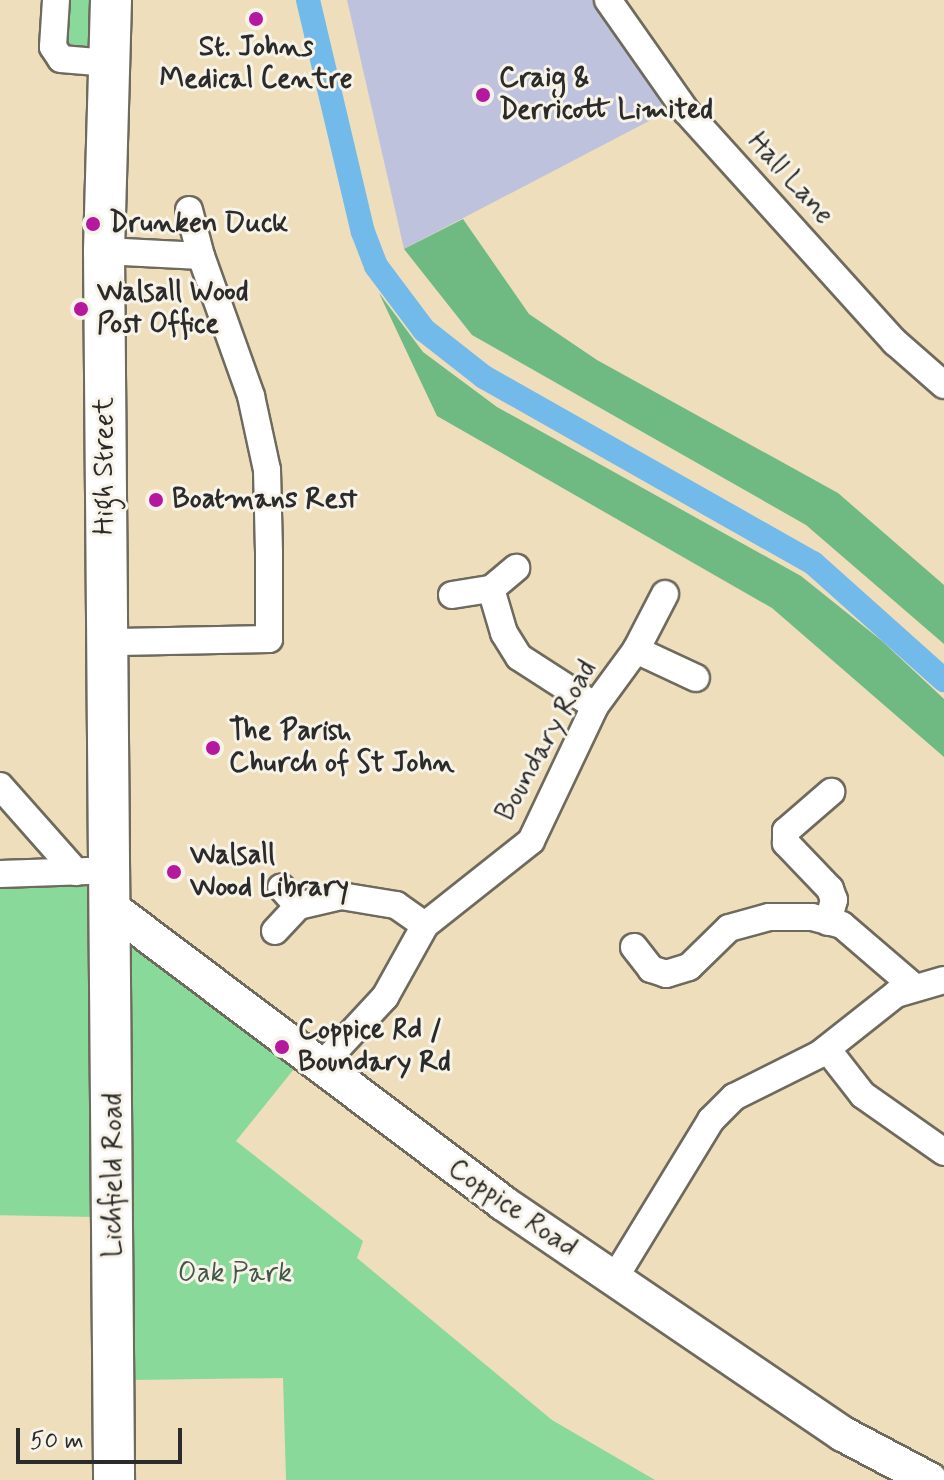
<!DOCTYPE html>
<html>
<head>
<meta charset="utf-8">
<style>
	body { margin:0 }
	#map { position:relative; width:944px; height:1480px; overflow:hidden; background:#eedebc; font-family:Mynerve,sans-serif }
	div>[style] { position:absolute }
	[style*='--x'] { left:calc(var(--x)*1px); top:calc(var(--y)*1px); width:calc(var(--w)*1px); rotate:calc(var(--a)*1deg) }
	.industrial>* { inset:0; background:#bfc2dd }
	.green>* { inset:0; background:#89da9a; transform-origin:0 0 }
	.forest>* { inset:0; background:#6eba82 }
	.canal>* { height:24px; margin:-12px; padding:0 12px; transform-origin:12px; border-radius:12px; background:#72baea }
	.roads { filter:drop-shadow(2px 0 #6f6a5e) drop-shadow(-2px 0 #6f6a5e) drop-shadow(0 2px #6f6a5e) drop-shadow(0 -2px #6f6a5e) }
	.minor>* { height:26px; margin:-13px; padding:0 13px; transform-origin:13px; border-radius:13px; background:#fff }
	.major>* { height:34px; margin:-17px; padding:0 17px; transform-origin:17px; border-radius:17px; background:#fff }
	.highway>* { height:40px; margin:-20px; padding:0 20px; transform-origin:20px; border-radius:20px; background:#fff }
	.dots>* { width:22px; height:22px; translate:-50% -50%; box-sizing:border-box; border:4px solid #f7f3e8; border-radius:50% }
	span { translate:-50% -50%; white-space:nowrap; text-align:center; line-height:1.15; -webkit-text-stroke:6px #f7f3e8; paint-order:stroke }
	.poi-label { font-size:28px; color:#2b2b2b; font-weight:700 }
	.left { translate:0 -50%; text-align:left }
	.street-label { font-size:28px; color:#2b2b2b }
	.park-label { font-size:28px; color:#425747 }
	.scale { position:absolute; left:16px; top:1428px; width:166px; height:36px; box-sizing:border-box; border:4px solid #2b2b2b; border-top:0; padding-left:10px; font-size:24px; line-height:28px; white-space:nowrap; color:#2b2b2b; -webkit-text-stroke:6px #f7f3e8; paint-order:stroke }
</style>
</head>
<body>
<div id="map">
	<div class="industrial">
		<i style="clip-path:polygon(347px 0,593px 0,670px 110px,404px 249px)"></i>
	</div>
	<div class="green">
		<i style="clip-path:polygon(64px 0,98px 0,95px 52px,69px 49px,62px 41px)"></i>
		<i style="left:101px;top:886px;width:331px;height:101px;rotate:91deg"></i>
		<i style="clip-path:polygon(124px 927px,294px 1069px,236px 1141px,363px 1241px,357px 1258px,552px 1420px,655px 1480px,286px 1480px,283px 1378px,133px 1380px)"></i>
	</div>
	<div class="forest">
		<i style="clip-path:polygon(463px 219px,529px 314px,597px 360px,838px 493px,944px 585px,944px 644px,806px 525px,472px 335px,404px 249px)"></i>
		<i style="clip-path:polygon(379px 293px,423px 352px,497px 407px,801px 576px,882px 641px,944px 699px,944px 757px,772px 608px,437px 416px)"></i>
	</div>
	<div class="canal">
		<i style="--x:308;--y:0;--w:238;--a:76.7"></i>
		<i style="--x:363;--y:232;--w:36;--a:69"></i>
		<i style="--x:376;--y:266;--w:80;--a:53.1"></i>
		<i style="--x:424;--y:330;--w:76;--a:38.1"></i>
		<i style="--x:484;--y:377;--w:378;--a:29.5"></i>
		<i style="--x:813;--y:563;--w:176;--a:41.8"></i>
	</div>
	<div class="roads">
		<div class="minor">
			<i style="--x:56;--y:0;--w:47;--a:93.7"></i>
			<i style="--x:53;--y:47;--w:14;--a:56"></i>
			<i style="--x:61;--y:59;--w:48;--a:4.8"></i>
			<i style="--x:608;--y:0;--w:136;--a:54.9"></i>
			<i style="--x:686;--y:111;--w:312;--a:47.9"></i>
			<i style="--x:895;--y:342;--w:65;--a:41.3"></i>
			<i style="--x:189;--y:210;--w:48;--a:75.4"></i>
			<i style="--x:104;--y:251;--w:97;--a:3"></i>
			<i style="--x:201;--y:256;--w:149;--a:70.3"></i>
			<i style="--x:251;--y:396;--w:76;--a:77.8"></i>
			<i style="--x:267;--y:470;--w:84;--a:88.6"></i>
			<i style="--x:269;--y:554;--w:85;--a:90"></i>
			<i style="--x:269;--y:639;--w:163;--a:178.9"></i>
			<i style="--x:491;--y:589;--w:46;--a:73.5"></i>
			<i style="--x:504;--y:633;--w:28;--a:58"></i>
			<i style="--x:519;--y:657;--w:90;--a:32.8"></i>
			<i style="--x:452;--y:595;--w:39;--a:-9"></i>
			<i style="--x:491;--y:589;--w:33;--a:-40"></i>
			<i style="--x:636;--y:650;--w:66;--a:25"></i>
			<i style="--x:0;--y:786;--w:115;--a:48.5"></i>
			<i style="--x:0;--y:874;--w:88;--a:-2"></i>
			<i style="--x:298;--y:906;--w:44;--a:-13.1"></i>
			<i style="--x:341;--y:896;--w:56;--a:9.3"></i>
			<i style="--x:396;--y:905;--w:35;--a:35"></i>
			<i style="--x:828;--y:922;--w:23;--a:-75"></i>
			<i style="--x:834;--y:900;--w:12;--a:-110"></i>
			<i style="--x:830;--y:889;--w:64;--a:-133.7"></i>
			<i style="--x:786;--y:843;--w:12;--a:-90"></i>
			<i style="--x:786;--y:831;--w:60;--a:-40.9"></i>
			<i style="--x:275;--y:931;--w:34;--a:-47"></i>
			<i style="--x:298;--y:906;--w:25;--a:-132"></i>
			<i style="--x:634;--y:947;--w:28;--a:52"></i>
			<i style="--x:651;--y:969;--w:16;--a:18"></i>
			<i style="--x:666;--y:974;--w:24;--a:-17"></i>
			<i style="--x:689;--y:967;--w:56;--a:-44.3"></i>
			<i style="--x:729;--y:928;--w:41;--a:-15.4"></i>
			<i style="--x:769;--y:917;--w:43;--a:0"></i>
			<i style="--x:812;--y:917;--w:31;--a:15"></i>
			<i style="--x:842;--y:925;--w:95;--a:40.7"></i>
			<i style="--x:827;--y:1049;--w:58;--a:52"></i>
			<i style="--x:863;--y:1095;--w:99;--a:35.1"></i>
			<i style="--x:319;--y:1068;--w:97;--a:-47.1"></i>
			<i style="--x:385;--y:997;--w:82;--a:-60.9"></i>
			<i style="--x:425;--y:925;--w:135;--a:-38.4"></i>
			<i style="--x:531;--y:841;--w:149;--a:-64.6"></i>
			<i style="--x:595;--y:706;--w:69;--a:-53.8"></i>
			<i style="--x:636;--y:650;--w:63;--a:-62.6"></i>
			<i style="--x:614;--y:1279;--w:186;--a:-58.6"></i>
			<i style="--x:711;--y:1120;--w:33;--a:-45"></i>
			<i style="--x:734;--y:1097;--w:96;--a:-26.6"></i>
			<i style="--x:820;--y:1054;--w:97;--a:-38.3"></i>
			<i style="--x:896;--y:994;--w:50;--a:-16.3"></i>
		</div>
		<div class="major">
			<i style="--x:113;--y:909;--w:488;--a:37"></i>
			<i style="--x:503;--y:1203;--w:411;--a:34.2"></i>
			<i style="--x:843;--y:1434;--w:98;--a:27.9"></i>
		</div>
		<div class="highway">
			<i style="--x:111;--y:0;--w:251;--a:91.6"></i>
			<i style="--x:104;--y:251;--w:1229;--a:89.53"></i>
		</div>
	</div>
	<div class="dots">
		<i style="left:256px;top:19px;background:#b5179e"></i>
		<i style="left:483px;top:95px;background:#b5179e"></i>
		<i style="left:93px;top:224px;background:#b5179e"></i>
		<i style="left:81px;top:309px;background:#b5179e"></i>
		<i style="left:156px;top:500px;background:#b5179e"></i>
		<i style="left:213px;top:748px;background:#b5179e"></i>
		<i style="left:174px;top:872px;background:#b5179e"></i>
		<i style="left:282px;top:1047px;background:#b5179e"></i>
	</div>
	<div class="poi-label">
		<span style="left:256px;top:64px">St. Johns<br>Medical Centre</span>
		<span class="left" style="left:499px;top:95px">Craig &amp;<br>Derricott Limited</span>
		<span class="left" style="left:109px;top:224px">Drunken Duck</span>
		<span class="left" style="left:97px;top:309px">Walsall Wood<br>Post Office</span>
		<span class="left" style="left:172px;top:500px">Boatmans Rest</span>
		<span class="left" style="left:229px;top:748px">The Parish<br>Church of St John</span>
		<span class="left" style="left:190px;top:872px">Walsall<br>Wood Library</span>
		<span class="left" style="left:298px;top:1047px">Coppice Rd /<br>Boundary Rd</span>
	</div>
	<div class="street-label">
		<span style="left:790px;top:179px;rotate:48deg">Hall Lane</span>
		<span style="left:105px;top:466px;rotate:-90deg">High Street</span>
		<span style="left:547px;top:741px;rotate:-61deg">Boundary Road</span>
		<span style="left:114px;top:1175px;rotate:-90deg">Lichfield Road</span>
		<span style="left:512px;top:1209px;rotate:35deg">Coppice Road</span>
	</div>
	<div class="park-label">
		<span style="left:235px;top:1274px">Oak Park</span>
	</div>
	<div class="scale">50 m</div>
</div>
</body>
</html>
